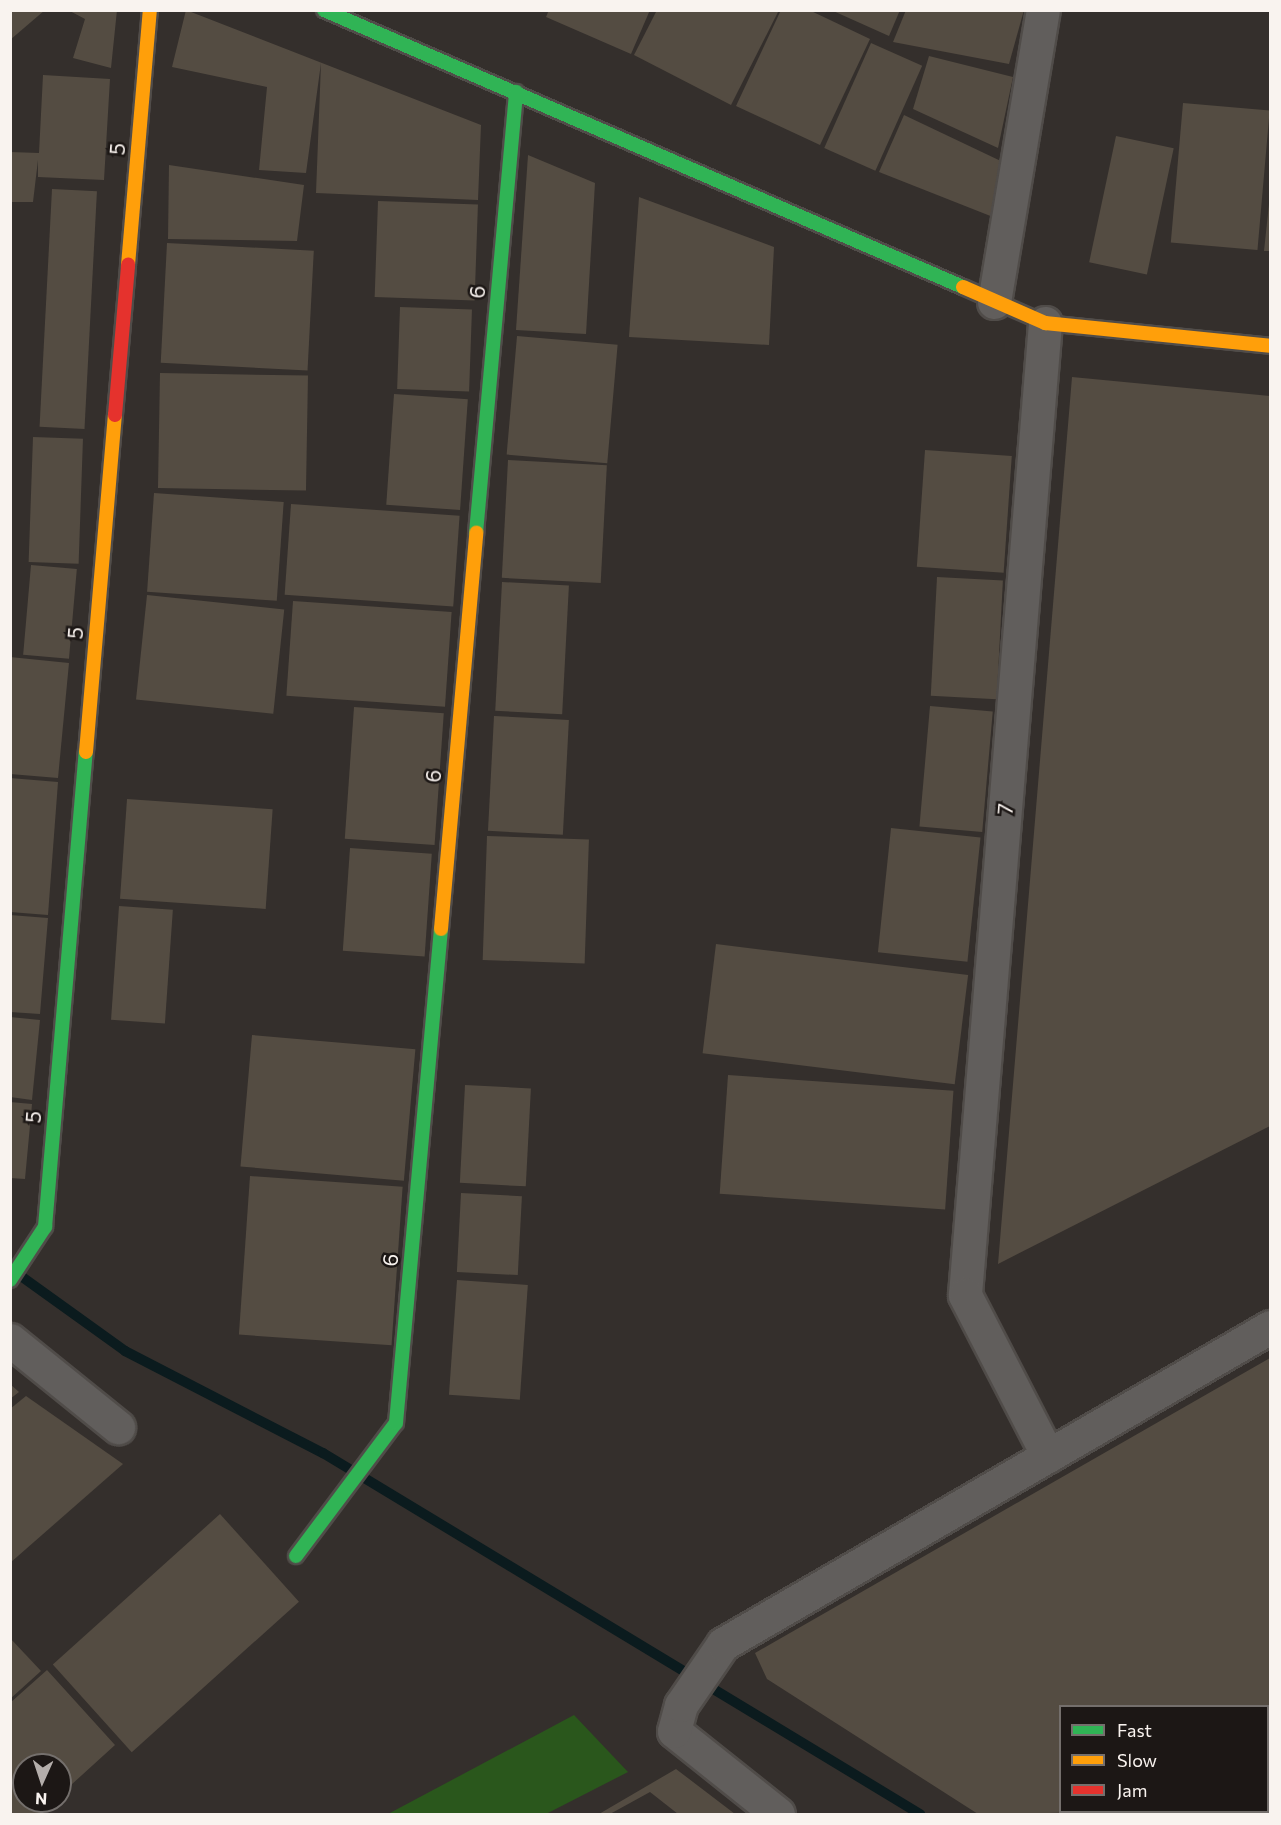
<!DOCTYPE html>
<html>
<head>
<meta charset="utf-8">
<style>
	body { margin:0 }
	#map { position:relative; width:1281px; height:1825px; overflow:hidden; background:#342f2c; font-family:Commissioner,sans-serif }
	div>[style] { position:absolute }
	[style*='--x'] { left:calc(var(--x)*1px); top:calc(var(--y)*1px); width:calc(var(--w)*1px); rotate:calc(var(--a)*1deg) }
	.green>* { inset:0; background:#2a571c }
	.stream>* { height:10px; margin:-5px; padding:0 5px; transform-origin:5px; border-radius:5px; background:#0b1b1e }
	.building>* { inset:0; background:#544c42; transform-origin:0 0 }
	.roads { filter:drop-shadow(2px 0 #504c49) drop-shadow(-2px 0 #504c49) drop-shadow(0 2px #504c49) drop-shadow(0 -2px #504c49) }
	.street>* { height:33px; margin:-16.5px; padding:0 16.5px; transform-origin:16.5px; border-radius:16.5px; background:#615e5c }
	.fast>* { height:14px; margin:-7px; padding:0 7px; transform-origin:7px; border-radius:7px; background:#30b455 }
	.slow>* { height:14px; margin:-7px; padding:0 7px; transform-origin:7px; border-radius:7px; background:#ff9f0a }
	.jam>* { height:14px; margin:-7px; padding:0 7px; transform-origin:7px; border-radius:7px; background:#e5322d }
	span { translate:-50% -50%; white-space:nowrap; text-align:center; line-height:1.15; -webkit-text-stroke:5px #1c1715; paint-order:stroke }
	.street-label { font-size:21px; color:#f9f3ef }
	.frame { position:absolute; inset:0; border:12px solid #f9f3ef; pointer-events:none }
	.legend { position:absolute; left:1059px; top:1705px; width:210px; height:108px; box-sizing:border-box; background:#1c1715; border:2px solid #746f6c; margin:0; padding:8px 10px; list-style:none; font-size:18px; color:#f9f3ef }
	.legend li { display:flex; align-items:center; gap:12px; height:30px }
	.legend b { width:30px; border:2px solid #746f6c }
	.north { position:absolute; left:12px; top:1753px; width:60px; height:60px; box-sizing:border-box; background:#1c1715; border:2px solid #746f6c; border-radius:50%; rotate:183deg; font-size:16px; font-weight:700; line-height:24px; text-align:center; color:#f9f3ef }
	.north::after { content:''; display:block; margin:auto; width:21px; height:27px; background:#b4aeab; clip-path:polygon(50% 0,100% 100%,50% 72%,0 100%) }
</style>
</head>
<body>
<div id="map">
	<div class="green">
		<i style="clip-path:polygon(574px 1715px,628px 1772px,546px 1814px,388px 1814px)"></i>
	</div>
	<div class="stream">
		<i style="--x:18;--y:1274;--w:132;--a:35.7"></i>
		<i style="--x:125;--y:1351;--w:223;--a:27.3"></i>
		<i style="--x:323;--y:1453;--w:698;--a:31.16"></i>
	</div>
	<div class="building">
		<i style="clip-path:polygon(10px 10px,45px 10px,10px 40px)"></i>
		<i style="clip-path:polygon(68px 10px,117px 10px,111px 68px,73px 58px,85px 19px)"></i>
		<i style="clip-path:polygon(186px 10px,481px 125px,478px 200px,316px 193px,321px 63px,306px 173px,259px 170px,267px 87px,172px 67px)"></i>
		<i style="clip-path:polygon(549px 10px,650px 10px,631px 54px,546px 17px)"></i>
		<i style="clip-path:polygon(657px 10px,779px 10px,731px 105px,634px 55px)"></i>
		<i style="clip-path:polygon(781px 10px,809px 10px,870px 39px,820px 145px,736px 106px)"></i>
		<i style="clip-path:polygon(831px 10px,900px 10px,889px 36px)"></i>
		<i style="clip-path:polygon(906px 10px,1024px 10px,1009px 64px,893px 42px)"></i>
		<i style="left:871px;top:43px;width:56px;height:115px;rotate:24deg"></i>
		<i style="clip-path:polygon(929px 56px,1013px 77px,998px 148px,913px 109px)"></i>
		<i style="clip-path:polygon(43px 75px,110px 79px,104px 180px,38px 177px,38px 160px,33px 202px,10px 202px,10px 152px,39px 153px)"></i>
		<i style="left:1183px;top:103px;width:87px;height:140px;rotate:5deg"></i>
		<i style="clip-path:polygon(904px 115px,1005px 163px,993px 217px,879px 172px)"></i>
		<i style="left:1116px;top:136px;width:59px;height:129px;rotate:12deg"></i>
		<i style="clip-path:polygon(528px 155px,595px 183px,586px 334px,516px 330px)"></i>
		<i style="clip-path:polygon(169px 165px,304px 185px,297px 241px,168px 239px)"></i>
		<i style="left:52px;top:189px;width:45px;height:238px;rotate:3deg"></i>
		<i style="clip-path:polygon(639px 197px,774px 247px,769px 345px,629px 337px)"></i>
		<i style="left:378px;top:201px;width:100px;height:96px;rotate:2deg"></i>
		<i style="clip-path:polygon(1269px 204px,1270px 204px,1270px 251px,1264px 251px)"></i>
		<i style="left:167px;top:243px;width:147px;height:120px;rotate:3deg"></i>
		<i style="left:400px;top:307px;width:72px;height:82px;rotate:2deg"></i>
		<i style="left:517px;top:336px;width:101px;height:119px;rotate:5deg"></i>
		<i style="left:160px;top:373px;width:148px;height:115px;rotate:1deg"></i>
		<i style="clip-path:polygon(1072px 377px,1270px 396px,1270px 1126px,998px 1264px)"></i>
		<i style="left:394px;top:394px;width:74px;height:111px;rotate:4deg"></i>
		<i style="left:33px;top:437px;width:50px;height:125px;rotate:2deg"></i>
		<i style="left:925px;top:450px;width:87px;height:117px;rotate:4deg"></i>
		<i style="left:508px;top:460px;width:99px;height:118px;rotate:3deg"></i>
		<i style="left:154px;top:493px;width:130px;height:99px;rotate:4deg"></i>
		<i style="left:291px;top:504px;width:169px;height:91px;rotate:4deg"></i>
		<i style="left:31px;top:565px;width:46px;height:90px;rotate:5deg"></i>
		<i style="left:937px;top:577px;width:66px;height:119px;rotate:3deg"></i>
		<i style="left:502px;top:582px;width:67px;height:129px;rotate:3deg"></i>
		<i style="left:147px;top:595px;width:138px;height:105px;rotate:6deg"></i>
		<i style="left:293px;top:601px;width:159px;height:95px;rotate:4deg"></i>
		<i style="clip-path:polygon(10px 657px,69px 663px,58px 778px,10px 774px)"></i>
		<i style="left:930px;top:706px;width:63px;height:121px;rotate:5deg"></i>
		<i style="left:354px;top:707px;width:90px;height:132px;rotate:4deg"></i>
		<i style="left:494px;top:716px;width:75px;height:115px;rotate:3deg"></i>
		<i style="clip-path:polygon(10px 778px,58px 782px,48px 915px,10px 912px)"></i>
		<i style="left:127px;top:799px;width:146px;height:100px;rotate:4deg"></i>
		<i style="left:891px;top:828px;width:90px;height:125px;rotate:6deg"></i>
		<i style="left:487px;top:836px;width:102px;height:124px;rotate:2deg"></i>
		<i style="left:350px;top:848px;width:82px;height:103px;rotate:4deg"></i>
		<i style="left:119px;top:906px;width:54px;height:114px;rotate:4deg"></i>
		<i style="clip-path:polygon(10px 915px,48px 918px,40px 1014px,10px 1012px)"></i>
		<i style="left:716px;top:944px;width:254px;height:110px;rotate:7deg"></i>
		<i style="clip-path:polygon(10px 1017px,40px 1020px,32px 1100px,10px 1097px)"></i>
		<i style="left:252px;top:1035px;width:164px;height:132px;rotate:5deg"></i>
		<i style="left:728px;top:1075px;width:226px;height:119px;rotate:4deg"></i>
		<i style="left:465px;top:1085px;width:66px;height:98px;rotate:3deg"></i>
		<i style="clip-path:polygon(10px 1102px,32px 1104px,25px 1179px,10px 1178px)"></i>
		<i style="left:250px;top:1176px;width:153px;height:159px;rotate:4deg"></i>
		<i style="left:461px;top:1193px;width:61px;height:79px;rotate:3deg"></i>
		<i style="left:457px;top:1280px;width:71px;height:115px;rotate:4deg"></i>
		<i style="clip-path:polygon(1270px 1358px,1270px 1727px,1268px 1706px,1060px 1706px,1060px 1812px,1112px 1812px,978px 1814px,767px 1679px,755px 1653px)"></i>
		<i style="clip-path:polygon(10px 1384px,19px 1392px,10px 1399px)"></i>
		<i style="clip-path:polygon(26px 1396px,123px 1464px,10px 1563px,10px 1409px)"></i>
		<i style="left:220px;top:1514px;width:118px;height:225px;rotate:48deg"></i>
		<i style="clip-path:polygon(10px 1638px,41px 1671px,10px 1699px)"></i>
		<i style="clip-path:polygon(47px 1670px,115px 1745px,60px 1795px,60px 1765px,24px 1765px,24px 1801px,53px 1801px,38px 1814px,10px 1814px,10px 1703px)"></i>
		<i style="clip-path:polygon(676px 1769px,735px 1814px,678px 1814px,650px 1792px,610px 1814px,599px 1814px)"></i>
	</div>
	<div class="roads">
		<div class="street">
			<i style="--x:994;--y:302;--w:296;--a:-80.5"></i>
			<i style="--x:1045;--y:323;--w:975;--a:94.71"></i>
			<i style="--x:965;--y:1295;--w:181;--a:62.7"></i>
			<i style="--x:10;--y:1340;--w:139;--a:38.9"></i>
			<i style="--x:1268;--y:1758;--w:3;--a:-45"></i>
			<i style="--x:778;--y:1814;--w:133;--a:-141.4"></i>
			<i style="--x:674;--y:1731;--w:27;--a:-75"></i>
			<i style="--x:681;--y:1705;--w:74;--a:-55.5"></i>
			<i style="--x:723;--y:1644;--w:632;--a:-30.09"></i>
			<i style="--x:1168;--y:1814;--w:5;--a:-22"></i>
		</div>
		<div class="fast">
			<i style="--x:324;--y:10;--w:696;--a:23.44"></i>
			<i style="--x:476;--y:533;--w:443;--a:-84.8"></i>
			<i style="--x:10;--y:1280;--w:64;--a:-56.6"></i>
			<i style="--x:45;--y:1227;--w:477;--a:-85.1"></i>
			<i style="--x:296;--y:1556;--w:166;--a:-53.1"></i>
			<i style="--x:396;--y:1423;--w:496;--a:-84.8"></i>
		</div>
		<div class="slow">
			<i style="--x:128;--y:265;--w:256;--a:-85.1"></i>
			<i style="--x:963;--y:287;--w:90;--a:23.7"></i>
			<i style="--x:1045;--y:323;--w:226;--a:5.8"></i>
			<i style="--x:86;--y:752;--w:338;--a:-85.1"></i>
			<i style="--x:441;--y:929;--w:398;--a:-84.9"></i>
		</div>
		<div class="jam">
			<i style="--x:115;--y:415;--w:151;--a:-85"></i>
		</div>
	</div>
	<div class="street-label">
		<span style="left:117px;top:149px;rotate:-85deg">5</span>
		<span style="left:477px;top:292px;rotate:-85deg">6</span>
		<span style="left:75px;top:633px;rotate:-85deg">5</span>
		<span style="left:433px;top:776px;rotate:-85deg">6</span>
		<span style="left:1005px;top:809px;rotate:-85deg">7</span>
		<span style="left:33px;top:1117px;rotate:-85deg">5</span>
		<span style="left:390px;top:1260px;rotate:-85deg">6</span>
	</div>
	<div class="frame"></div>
	<ul class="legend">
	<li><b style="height:8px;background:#30b455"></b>Fast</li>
	<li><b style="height:8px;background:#ff9f0a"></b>Slow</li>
	<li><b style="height:8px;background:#e5322d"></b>Jam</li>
	</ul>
	<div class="north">N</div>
</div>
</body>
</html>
